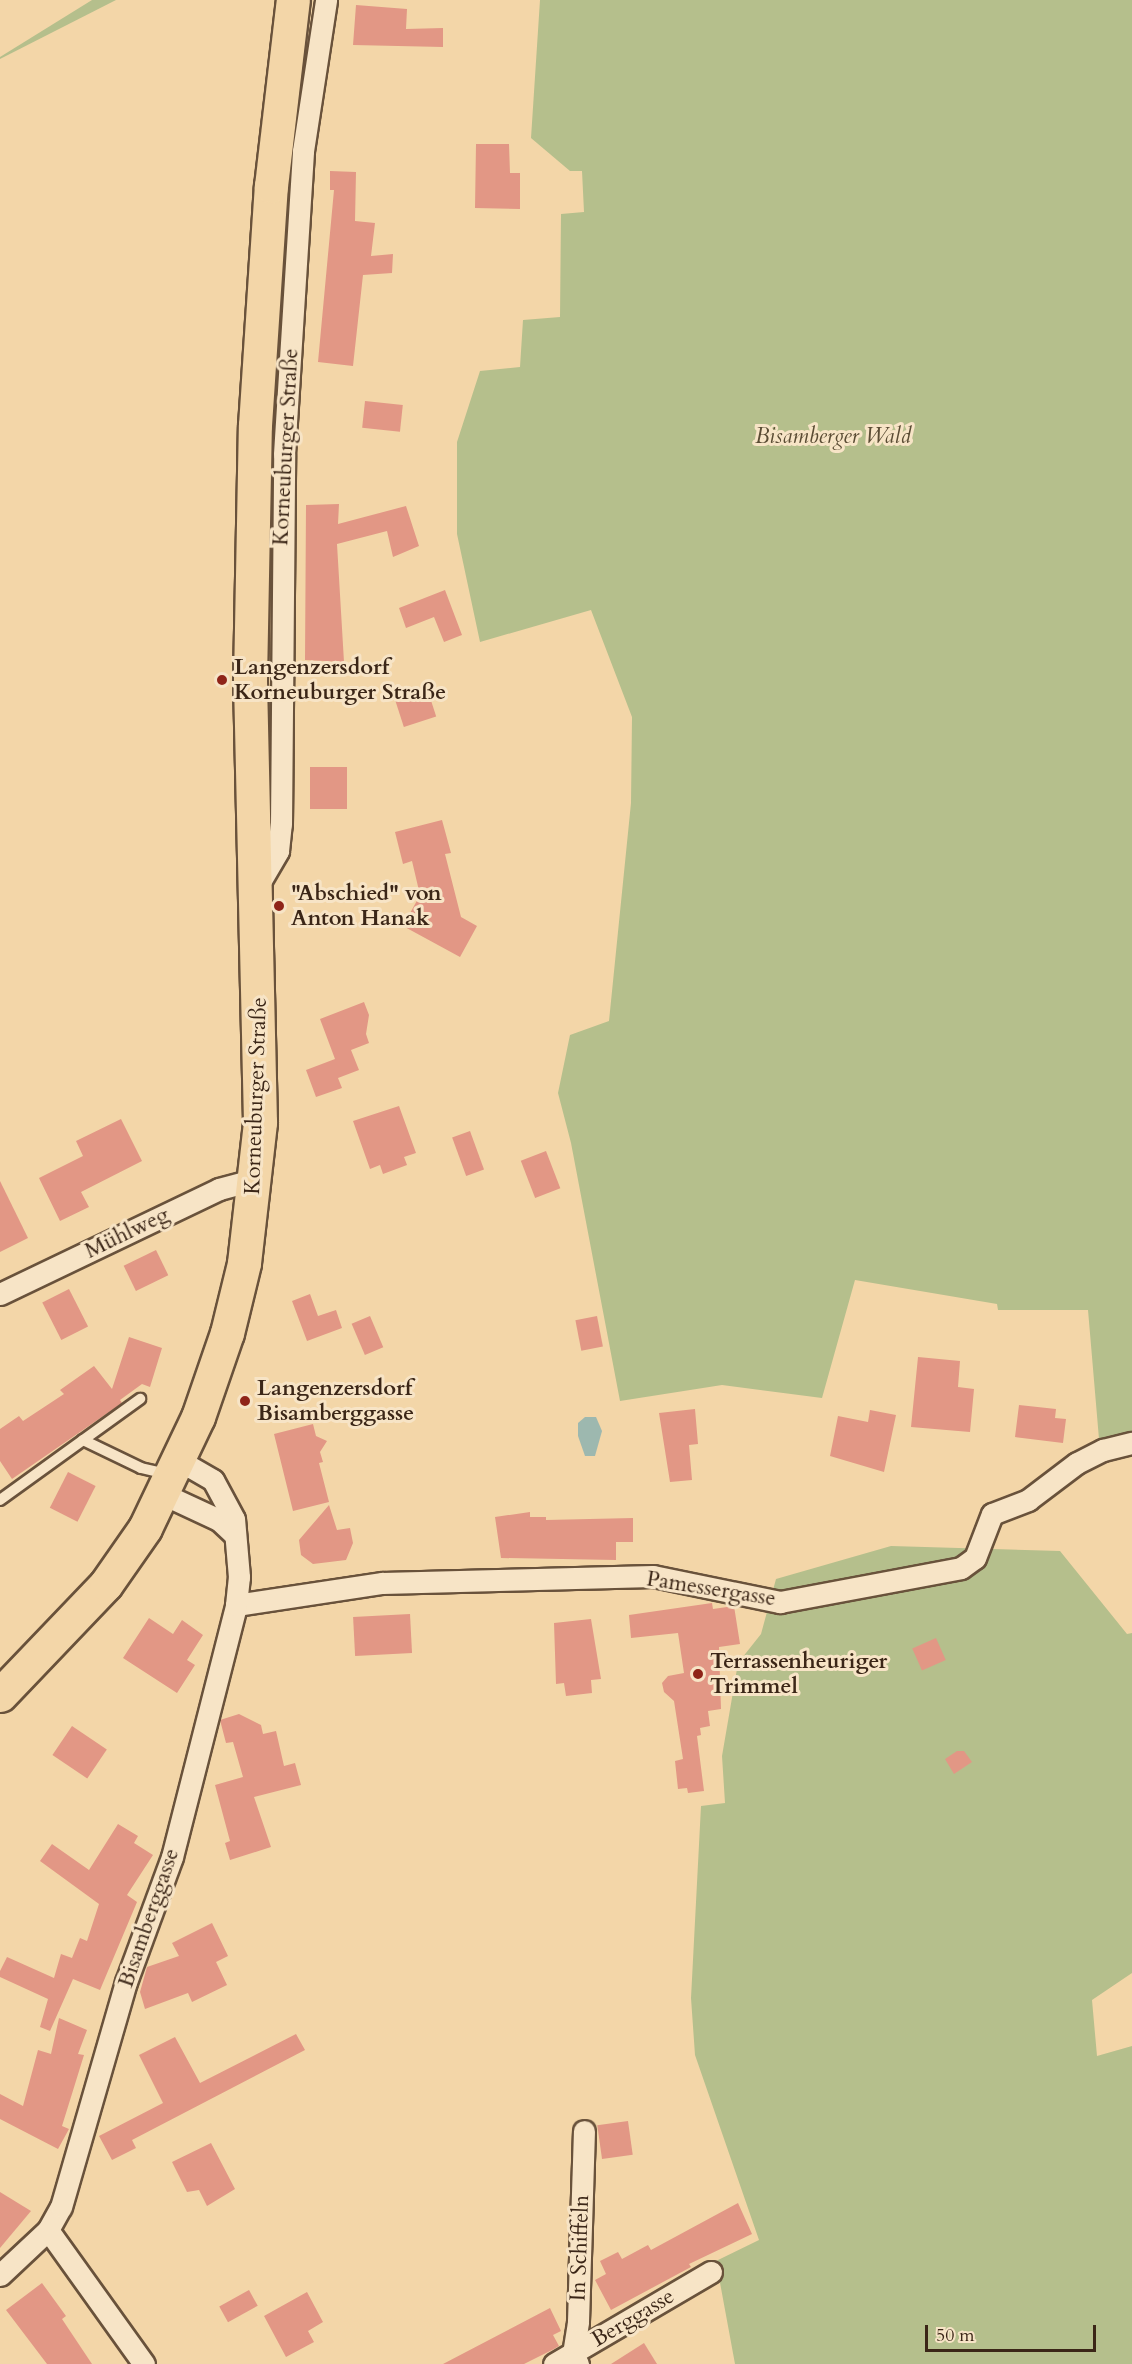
<!DOCTYPE html>
<html>
<head>
<meta charset="utf-8">
<style>
	body { margin:0 }
	#map { position:relative; width:1132px; height:2364px; overflow:hidden; background:#f3d6a8; font-family:Cardo,serif }
	div>[style] { position:absolute }
	[style*='--x'] { left:calc(var(--x)*1px); top:calc(var(--y)*1px); width:calc(var(--w)*1px); rotate:calc(var(--a)*1deg) }
	.green>* { inset:0; background:#b5bf8c }
	.water>* { inset:0; background:#9db8af }
	.building>* { inset:0; background:#e29785; transform-origin:0 0 }
	.roads { filter:drop-shadow(2px 0 #69523b) drop-shadow(-2px 0 #69523b) drop-shadow(0 2px #69523b) drop-shadow(0 -2px #69523b) }
	.service>* { height:10px; margin:-5px; padding:0 5px; transform-origin:5px; border-radius:5px; background:#f7e4c6 }
	.minor>* { height:21px; margin:-10.5px; padding:0 10.5px; transform-origin:10.5px; border-radius:10.5px; background:#f7e4c6 }
	.primary>* { height:33px; margin:-16.5px; padding:0 16.5px; transform-origin:16.5px; border-radius:16.5px; background:#f3d6a8 }
	.dots>* { width:16px; height:16px; translate:-50% -50%; box-sizing:border-box; border:3px solid #f7e4c6; border-radius:50% }
	span { translate:-50% -50%; white-space:nowrap; text-align:center; line-height:1.15; -webkit-text-stroke:6px #f7e4c6; paint-order:stroke }
	.park-label { font-size:22px; color:#5a4c34; font-style:italic }
	.street-label { font-size:22px; color:#3b2617 }
	.poi-label { font-size:22px; color:#3b2617; font-weight:700 }
	.left { translate:0 -50%; text-align:left }
	.scale { position:absolute; left:925px; top:2325px; width:171px; height:27px; box-sizing:border-box; border:3px solid #3b2617; border-top:0; padding-left:8px; font-size:18px; line-height:21px; white-space:nowrap; color:#3b2617; -webkit-text-stroke:4px #f7e4c6; paint-order:stroke }
</style>
</head>
<body>
<div id="map">
	<div class="green">
		<i style="clip-path:polygon(92px 0,116px 0,0 59px,0 57px)"></i>
		<i style="clip-path:polygon(540px 0,1132px 0,1132px 1440px,1099px 1439px,1088px 1310px,998px 1310px,997px 1304px,855px 1280px,822px 1398px,722px 1385px,620px 1401px,571px 1143px,558px 1093px,570px 1035px,609px 1021px,631px 803px,632px 717px,591px 610px,480px 642px,457px 534px,457px 442px,480px 371px,520px 367px,523px 320px,560px 317px,561px 214px,584px 212px,582px 171px,570px 171px,531px 138px)"></i>
		<i style="clip-path:polygon(891px 1546px,1060px 1551px,1127px 1634px,1132px 1633px,1132px 1973px,1092px 2000px,1097px 2056px,1132px 2046px,1132px 2364px,735px 2364px,716px 2261px,759px 2240px,695px 2055px,691px 1998px,701px 1806px,725px 1803px,722px 1756px,738px 1663px,761px 1634px,776px 1579px)"></i>
	</div>
	<div class="water">
		<i style="clip-path:polygon(585px 1417px,596px 1417px,602px 1431px,595px 1456px,585px 1456px,578px 1436px,578px 1423px)"></i>
	</div>
	<div class="building">
		<i style="clip-path:polygon(356px 5px,407px 9px,406px 29px,443px 28px,443px 47px,353px 45px)"></i>
		<i style="clip-path:polygon(476px 144px,509px 144px,510px 173px,520px 173px,520px 209px,475px 208px)"></i>
		<i style="clip-path:polygon(330px 171px,356px 172px,355px 221px,375px 223px,371px 256px,393px 254px,392px 273px,363px 275px,353px 366px,318px 362px,334px 190px,330px 190px)"></i>
		<i style="left:365px;top:401px;width:38px;height:27px;rotate:6deg"></i>
		<i style="clip-path:polygon(339px 504px,338px 524px,406px 506px,419px 546px,393px 557px,387px 531px,337px 544px,344px 662px,305px 660px,306px 505px)"></i>
		<i style="clip-path:polygon(445px 590px,462px 635px,444px 642px,434px 617px,406px 628px,399px 608px)"></i>
		<i style="left:426px;top:685px;width:33px;height:34px;rotate:72deg"></i>
		<i style="left:310px;top:767px;width:37px;height:42px"></i>
		<i style="clip-path:polygon(442px 820px,451px 853px,445px 854px,461px 917px,477px 926px,460px 957px,403px 926px,420px 895px,412px 861px,403px 864px,395px 832px)"></i>
		<i style="clip-path:polygon(364px 1002px,369px 1015px,366px 1034px,369px 1043px,351px 1050px,359px 1070px,338px 1078px,342px 1088px,316px 1097px,306px 1070px,335px 1059px,320px 1019px)"></i>
		<i style="clip-path:polygon(399px 1106px,416px 1153px,404px 1157px,407px 1165px,383px 1174px,380px 1165px,370px 1169px,353px 1121px)"></i>
		<i style="clip-path:polygon(121px 1119px,142px 1161px,81px 1192px,89px 1207px,60px 1221px,39px 1178px,83px 1156px,76px 1141px)"></i>
		<i style="left:470px;top:1131px;width:41px;height:19px;rotate:70deg"></i>
		<i style="left:546px;top:1151px;width:40px;height:27px;rotate:69deg"></i>
		<i style="clip-path:polygon(0 1181px,28px 1238px,0 1252px)"></i>
		<i style="left:156px;top:1250px;width:28px;height:36px;rotate:64deg"></i>
		<i style="left:69px;top:1289px;width:42px;height:30px;rotate:63deg"></i>
		<i style="clip-path:polygon(310px 1294px,318px 1316px,336px 1310px,342px 1328px,307px 1341px,292px 1301px)"></i>
		<i style="left:370px;top:1316px;width:34px;height:20px;rotate:67deg"></i>
		<i style="left:597px;top:1316px;width:31px;height:22px;rotate:79deg"></i>
		<i style="clip-path:polygon(129px 1337px,162px 1348px,150px 1387px,142px 1384px,120px 1400px,122px 1403px,12px 1479px,0 1461px,0 1429px,19px 1416px,23px 1421px,64px 1394px,60px 1390px,94px 1366px,112px 1389px)"></i>
		<i style="clip-path:polygon(918px 1357px,960px 1361px,958px 1387px,974px 1389px,970px 1432px,911px 1427px)"></i>
		<i style="clip-path:polygon(1019px 1405px,1056px 1409px,1055px 1418px,1066px 1419px,1063px 1443px,1015px 1437px)"></i>
		<i style="clip-path:polygon(695px 1409px,698px 1444px,689px 1445px,692px 1480px,670px 1482px,659px 1413px)"></i>
		<i style="clip-path:polygon(870px 1410px,896px 1415px,884px 1472px,830px 1456px,838px 1416px,868px 1422px)"></i>
		<i style="clip-path:polygon(313px 1424px,316px 1436px,327px 1441px,320px 1452px,323px 1462px,319px 1463px,329px 1502px,293px 1511px,274px 1434px)"></i>
		<i style="left:68px;top:1472px;width:31px;height:40px;rotate:27deg"></i>
		<i style="clip-path:polygon(329px 1505px,337px 1530px,350px 1528px,353px 1543px,346px 1560px,313px 1564px,301px 1555px,299px 1540px)"></i>
		<i style="clip-path:polygon(530px 1512px,530px 1517px,546px 1517px,546px 1520px,633px 1518px,633px 1542px,616px 1542px,616px 1560px,501px 1558px,495px 1517px)"></i>
		<i style="clip-path:polygon(712px 1603px,713px 1609px,734px 1606px,740px 1644px,719px 1647px,721px 1709px,708px 1711px,710px 1726px,700px 1728px,701px 1735px,697px 1736px,704px 1791px,688px 1793px,687px 1788px,678px 1789px,675px 1761px,683px 1759px,674px 1701px,664px 1692px,662px 1683px,668px 1676px,684px 1673px,678px 1633px,631px 1638px,629px 1615px)"></i>
		<i style="left:410px;top:1614px;width:39px;height:57px;rotate:87deg"></i>
		<i style="clip-path:polygon(149px 1618px,173px 1634px,182px 1620px,203px 1635px,187px 1660px,195px 1665px,177px 1693px,123px 1658px)"></i>
		<i style="clip-path:polygon(591px 1619px,601px 1679px,591px 1680px,592px 1693px,566px 1696px,564px 1683px,556px 1684px,554px 1623px)"></i>
		<i style="left:936px;top:1638px;width:24px;height:26px;rotate:66deg"></i>
		<i style="clip-path:polygon(239px 1714px,261px 1725px,263px 1734px,276px 1731px,284px 1766px,295px 1763px,301px 1785px,254px 1797px,271px 1847px,230px 1860px,225px 1843px,230px 1841px,215px 1785px,243px 1777px,233px 1742px,226px 1743px,220px 1720px)"></i>
		<i style="left:72px;top:1726px;width:42px;height:35px;rotate:34deg"></i>
		<i style="clip-path:polygon(957px 1751px,964px 1751px,972px 1762px,954px 1774px,945px 1759px)"></i>
		<i style="clip-path:polygon(118px 1824px,138px 1836px,134px 1843px,153px 1855px,127px 1895px,137px 1902px,100px 1990px,73px 1979px,50px 2031px,40px 2027px,48px 1999px,0 1977px,0 1971px,7px 1957px,54px 1978px,61px 1954px,72px 1958px,80px 1938px,87px 1941px,99px 1904px,40px 1861px,52px 1844px,89px 1870px)"></i>
		<i style="clip-path:polygon(212px 1923px,228px 1956px,216px 1962px,227px 1985px,192px 2002px,188px 1993px,145px 2009px,140px 1992px,147px 1967px,179px 1956px,172px 1943px)"></i>
		<i style="clip-path:polygon(59px 2018px,87px 2030px,78px 2054px,84px 2055px,62px 2126px,69px 2129px,58px 2149px,0 2119px,0 2094px,23px 2106px,38px 2050px,51px 2054px)"></i>
		<i style="clip-path:polygon(296px 2034px,305px 2050px,132px 2140px,136px 2148px,112px 2160px,99px 2136px,163px 2103px,139px 2055px,175px 2037px,200px 2083px)"></i>
		<i style="left:628px;top:2121px;width:34px;height:31px;rotate:82deg"></i>
		<i style="clip-path:polygon(211px 2143px,235px 2189px,207px 2206px,199px 2190px,187px 2192px,172px 2162px)"></i>
		<i style="clip-path:polygon(0 2192px,31px 2211px,0 2248px)"></i>
		<i style="clip-path:polygon(738px 2203px,752px 2234px,689px 2264px,691px 2267px,611px 2310px,595px 2280px,606px 2274px,600px 2261px,618px 2252px,622px 2259px,648px 2245px,651px 2250px)"></i>
		<i style="clip-path:polygon(42px 2283px,66px 2316px,62px 2319px,92px 2364px,47px 2364px,6px 2310px)"></i>
		<i style="left:249px;top:2290px;width:18px;height:34px;rotate:61deg"></i>
		<i style="clip-path:polygon(307px 2292px,323px 2322px,308px 2331px,314px 2342px,286px 2357px,264px 2316px)"></i>
		<i style="clip-path:polygon(550px 2308px,561px 2331px,553px 2335px,559px 2346px,554px 2349px,524px 2364px,443px 2364px)"></i>
		<i style="clip-path:polygon(644px 2343px,657px 2364px,611px 2364px)"></i>
	</div>
	<div class="roads">
		<div class="service">
			<i style="--x:83;--y:1440;--w:64;--a:25.8"></i>
			<i style="--x:141;--y:1468;--w:26;--a:13"></i>
			<i style="--x:0;--y:1500;--w:173;--a:-35.8"></i>
		</div>
		<div class="minor">
			<i style="--x:257;--y:887;--w:42;--a:-59.7"></i>
			<i style="--x:278;--y:851;--w:27;--a:-84"></i>
			<i style="--x:281;--y:824;--w:370;--a:-89.5"></i>
			<i style="--x:284;--y:454;--w:304;--a:-86.4"></i>
			<i style="--x:303;--y:151;--w:153;--a:-81.3"></i>
			<i style="--x:0;--y:1294;--w:243;--a:-25.6"></i>
			<i style="--x:219;--y:1189;--w:38;--a:-15"></i>
			<i style="--x:163;--y:1494;--w:62;--a:24.9"></i>
			<i style="--x:219;--y:1520;--w:22;--a:43"></i>
			<i style="--x:236;--y:1605;--w:148;--a:-8.6"></i>
			<i style="--x:382;--y:1583;--w:271;--a:-1.5"></i>
			<i style="--x:653;--y:1576;--w:130;--a:11.6"></i>
			<i style="--x:780;--y:1602;--w:184;--a:-10.6"></i>
			<i style="--x:961;--y:1568;--w:17;--a:-36"></i>
			<i style="--x:975;--y:1558;--w:47;--a:-68.9"></i>
			<i style="--x:992;--y:1514;--w:39;--a:-21"></i>
			<i style="--x:1028;--y:1500;--w:61;--a:-37.1"></i>
			<i style="--x:1077;--y:1463;--w:29;--a:-27"></i>
			<i style="--x:1103;--y:1450;--w:30;--a:-14"></i>
			<i style="--x:48;--y:2230;--w:165;--a:54.4"></i>
			<i style="--x:0;--y:2275;--w:66;--a:-43.2"></i>
			<i style="--x:48;--y:2230;--w:26;--a:-61"></i>
			<i style="--x:61;--y:2207;--w:234;--a:-73.9"></i>
			<i style="--x:126;--y:1982;--w:133;--a:-69.8"></i>
			<i style="--x:172;--y:1857;--w:260;--a:-75.7"></i>
			<i style="--x:236;--y:1605;--w:28;--a:-84"></i>
			<i style="--x:239;--y:1577;--w:58;--a:-94.9"></i>
			<i style="--x:234;--y:1519;--w:44;--a:-118.3"></i>
			<i style="--x:213;--y:1480;--w:39;--a:-150"></i>
			<i style="--x:554;--y:2364;--w:182;--a:-30.4"></i>
			<i style="--x:578;--y:2364;--w:11;--a:-117"></i>
			<i style="--x:573;--y:2354;--w:33;--a:-81"></i>
			<i style="--x:578;--y:2321;--w:190;--a:-88.2"></i>
		</div>
		<div class="primary">
			<i style="--x:0;--y:1695;--w:153;--a:-46.3"></i>
			<i style="--x:106;--y:1584;--w:68;--a:-55.1"></i>
			<i style="--x:145;--y:1528;--w:123;--a:-64.5"></i>
			<i style="--x:198;--y:1417;--w:89;--a:-71"></i>
			<i style="--x:227;--y:1333;--w:72;--a:-76.3"></i>
			<i style="--x:244;--y:1263;--w:142;--a:-83.5"></i>
			<i style="--x:260;--y:1122;--w:442;--a:-91.3"></i>
			<i style="--x:250;--y:680;--w:255;--a:-88.9"></i>
			<i style="--x:255;--y:425;--w:240;--a:-86.2"></i>
			<i style="--x:271;--y:186;--w:187;--a:-83.3"></i>
		</div>
	</div>
	<div class="dots">
		<i style="left:222px;top:680px;background:#8f2418"></i>
		<i style="left:279px;top:906px;background:#8f2418"></i>
		<i style="left:245px;top:1401px;background:#8f2418"></i>
		<i style="left:698px;top:1674px;background:#8f2418"></i>
	</div>
	<div class="park-label">
		<span style="left:833px;top:437px">Bisamberger Wald</span>
	</div>
	<div class="street-label">
		<span style="left:286px;top:447px;rotate:-87deg">Korneuburger Straße</span>
		<span style="left:256px;top:1096px;rotate:-88deg">Korneuburger Straße</span>
		<span style="left:127px;top:1233px;rotate:-26deg">Mühlweg</span>
		<span style="left:711px;top:1589px;rotate:9deg">Pamessergasse</span>
		<span style="left:149px;top:1918px;rotate:-71deg">Bisamberggasse</span>
		<span style="left:580px;top:2248px;rotate:-88deg">In Schiffeln</span>
		<span style="left:633px;top:2318px;rotate:-31deg">Berggasse</span>
	</div>
	<div class="poi-label">
		<span class="left" style="left:234px;top:680px">Langenzersdorf<br>Korneuburger Straße</span>
		<span class="left" style="left:291px;top:906px">"Abschied" von<br>Anton Hanak</span>
		<span class="left" style="left:257px;top:1401px">Langenzersdorf<br>Bisamberggasse</span>
		<span class="left" style="left:710px;top:1674px">Terrassenheuriger<br>Trimmel</span>
	</div>
	<div class="scale">50 m</div>
</div>
</body>
</html>
